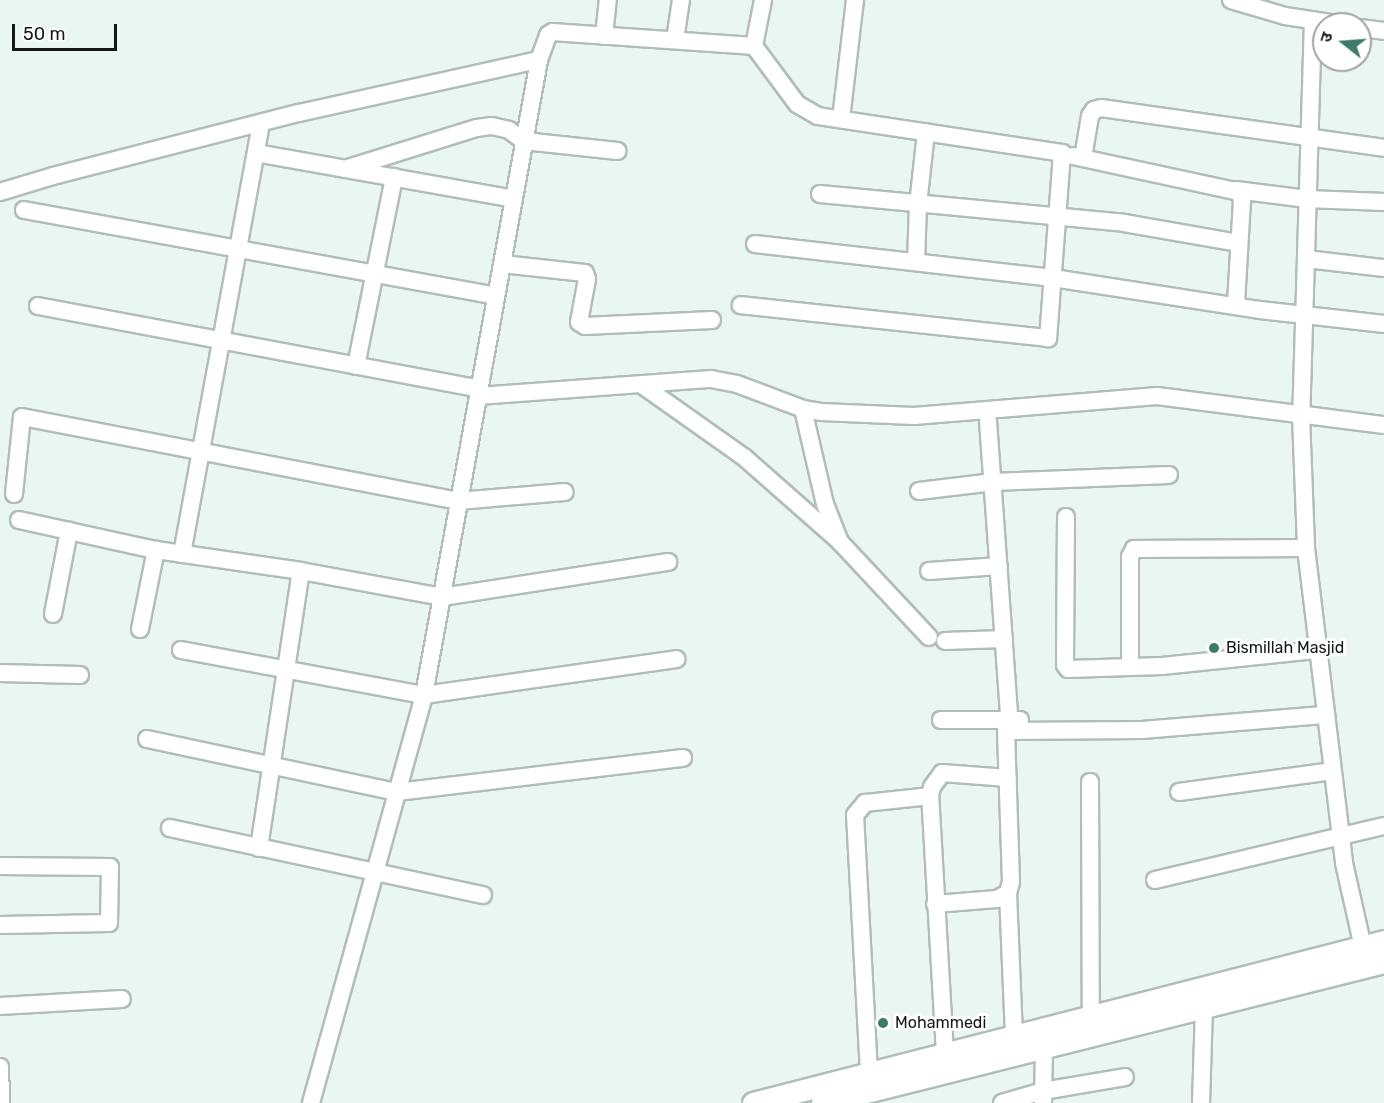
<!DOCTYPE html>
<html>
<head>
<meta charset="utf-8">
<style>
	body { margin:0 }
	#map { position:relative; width:1384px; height:1103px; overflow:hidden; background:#e9f6f2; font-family:Rubik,"Noto Sans Devanagari",sans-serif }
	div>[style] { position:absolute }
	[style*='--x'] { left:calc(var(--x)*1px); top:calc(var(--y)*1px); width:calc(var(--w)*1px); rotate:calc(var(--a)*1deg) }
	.roads { filter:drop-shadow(2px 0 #b0bdb8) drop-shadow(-2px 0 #b0bdb8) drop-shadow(0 2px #b0bdb8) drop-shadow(0 -2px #b0bdb8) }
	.minor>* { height:16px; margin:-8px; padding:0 8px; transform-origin:8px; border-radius:8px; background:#fff }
	.tertiary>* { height:21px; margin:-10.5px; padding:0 10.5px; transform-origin:10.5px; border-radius:10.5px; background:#fff }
	.dots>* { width:16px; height:16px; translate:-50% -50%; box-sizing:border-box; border:3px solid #fff; border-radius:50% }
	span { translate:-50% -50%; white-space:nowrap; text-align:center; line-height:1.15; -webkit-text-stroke:6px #fff; paint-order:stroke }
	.poi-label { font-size:16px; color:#131816 }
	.left { translate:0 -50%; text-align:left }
	.north { position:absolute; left:1312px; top:12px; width:60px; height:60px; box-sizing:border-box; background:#fff; border:2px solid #a1a3a2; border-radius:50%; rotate:287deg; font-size:16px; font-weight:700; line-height:24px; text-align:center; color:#131816 }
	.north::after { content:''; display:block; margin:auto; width:21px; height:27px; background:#3c7b69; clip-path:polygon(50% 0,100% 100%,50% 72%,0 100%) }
	.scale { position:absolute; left:12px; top:24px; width:105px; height:27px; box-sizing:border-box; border:3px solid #131816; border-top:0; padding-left:8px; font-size:18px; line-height:21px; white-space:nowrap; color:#131816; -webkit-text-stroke:4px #fff; paint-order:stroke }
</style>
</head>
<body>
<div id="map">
	<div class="roads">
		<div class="minor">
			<i style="--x:1231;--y:0;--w:56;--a:16.5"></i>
			<i style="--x:1285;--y:16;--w:54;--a:8.6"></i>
			<i style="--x:1313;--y:20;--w:396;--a:91.7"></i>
			<i style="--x:1301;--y:416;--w:132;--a:87.8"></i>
			<i style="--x:1306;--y:548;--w:317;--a:83.1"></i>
			<i style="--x:1344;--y:863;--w:86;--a:77.3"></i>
			<i style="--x:1360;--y:28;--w:24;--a:7"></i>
			<i style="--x:604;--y:36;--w:36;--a:-84"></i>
			<i style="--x:675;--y:40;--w:40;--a:-81.5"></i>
			<i style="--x:754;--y:46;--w:47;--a:-78.9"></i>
			<i style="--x:841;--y:119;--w:120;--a:-83.3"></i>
			<i style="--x:256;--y:153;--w:262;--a:10.1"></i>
			<i style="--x:1073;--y:156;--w:170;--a:12.2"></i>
			<i style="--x:1239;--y:192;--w:9;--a:69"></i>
			<i style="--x:1242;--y:200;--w:105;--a:93.3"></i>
			<i style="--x:1083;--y:158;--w:43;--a:-80.5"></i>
			<i style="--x:1090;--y:116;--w:7;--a:-56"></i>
			<i style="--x:1094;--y:110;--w:7;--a:-16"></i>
			<i style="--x:1101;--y:108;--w:286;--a:8"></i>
			<i style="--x:345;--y:169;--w:138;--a:-17.3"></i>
			<i style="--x:477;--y:128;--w:15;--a:-8"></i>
			<i style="--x:492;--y:126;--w:17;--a:13"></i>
			<i style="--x:509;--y:130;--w:19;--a:36"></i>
			<i style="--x:524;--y:141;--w:94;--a:6.1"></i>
			<i style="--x:1236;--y:190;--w:72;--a:7.2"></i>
			<i style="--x:1307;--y:199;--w:77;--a:2.2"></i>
			<i style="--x:0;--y:192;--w:55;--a:-16.8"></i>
			<i style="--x:53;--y:176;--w:254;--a:-14.4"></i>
			<i style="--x:299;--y:113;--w:246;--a:-12.5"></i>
			<i style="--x:539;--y:60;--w:27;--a:-70"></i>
			<i style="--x:548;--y:35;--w:6;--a:-31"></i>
			<i style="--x:553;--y:32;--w:201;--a:4"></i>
			<i style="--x:754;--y:46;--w:72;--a:53.4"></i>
			<i style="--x:797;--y:104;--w:24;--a:30"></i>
			<i style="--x:818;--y:116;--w:247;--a:8.6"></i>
			<i style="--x:1062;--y:153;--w:186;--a:94.3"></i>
			<i style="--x:1048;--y:338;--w:309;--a:-173.9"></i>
			<i style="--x:820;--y:194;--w:305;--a:5.4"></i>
			<i style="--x:1124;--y:223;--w:117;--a:9.9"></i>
			<i style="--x:24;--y:210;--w:480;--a:10.3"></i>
			<i style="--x:755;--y:244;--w:300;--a:6.5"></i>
			<i style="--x:1053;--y:278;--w:209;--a:8.8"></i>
			<i style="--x:1260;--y:310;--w:125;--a:6.4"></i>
			<i style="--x:1306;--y:259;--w:79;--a:6.6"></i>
			<i style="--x:916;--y:262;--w:57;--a:-88"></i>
			<i style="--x:918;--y:205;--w:73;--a:-83.7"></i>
			<i style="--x:502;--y:264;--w:83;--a:6.2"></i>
			<i style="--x:585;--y:273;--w:6;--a:72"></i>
			<i style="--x:587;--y:279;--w:44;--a:100.5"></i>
			<i style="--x:579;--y:322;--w:7;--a:34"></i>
			<i style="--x:585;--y:326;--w:127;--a:-2.7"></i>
			<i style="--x:38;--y:306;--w:450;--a:10.6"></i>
			<i style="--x:356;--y:366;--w:193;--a:-78.6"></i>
			<i style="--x:642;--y:385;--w:126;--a:35.3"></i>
			<i style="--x:745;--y:458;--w:123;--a:41.4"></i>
			<i style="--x:478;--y:396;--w:234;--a:-4.2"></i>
			<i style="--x:711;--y:379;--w:26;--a:11"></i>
			<i style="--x:737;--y:384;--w:71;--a:20.7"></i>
			<i style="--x:803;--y:409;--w:18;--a:9"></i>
			<i style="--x:821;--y:412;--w:93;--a:2.5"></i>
			<i style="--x:914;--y:416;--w:244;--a:-4.7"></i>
			<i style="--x:1157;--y:396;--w:229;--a:7.3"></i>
			<i style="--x:803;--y:409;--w:98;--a:77"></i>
			<i style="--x:825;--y:504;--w:41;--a:68.5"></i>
			<i style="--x:840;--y:542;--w:130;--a:46.9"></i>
			<i style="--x:988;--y:421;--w:310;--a:85.9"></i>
			<i style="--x:919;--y:491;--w:75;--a:-6.9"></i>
			<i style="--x:993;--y:482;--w:176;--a:-2.3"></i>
			<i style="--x:14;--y:494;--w:77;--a:-84.1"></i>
			<i style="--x:22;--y:417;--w:444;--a:10.9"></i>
			<i style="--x:458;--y:501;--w:107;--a:-4.8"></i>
			<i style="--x:1066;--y:517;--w:148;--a:90.4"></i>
			<i style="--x:1065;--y:665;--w:5;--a:53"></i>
			<i style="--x:1068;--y:669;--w:94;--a:-1.8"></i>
			<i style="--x:1162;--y:666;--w:157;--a:-5.9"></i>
			<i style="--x:19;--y:520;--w:140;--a:12.4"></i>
			<i style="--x:156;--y:550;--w:147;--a:8.2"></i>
			<i style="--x:301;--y:571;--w:143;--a:10.4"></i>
			<i style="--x:442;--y:597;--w:229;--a:-8.8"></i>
			<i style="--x:182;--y:554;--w:438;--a:-79.6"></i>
			<i style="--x:929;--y:571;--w:70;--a:-4.1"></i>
			<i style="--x:53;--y:614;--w:85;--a:-79.1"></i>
			<i style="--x:140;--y:629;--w:81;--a:-78.6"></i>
			<i style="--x:945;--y:641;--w:59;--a:-1.9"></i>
			<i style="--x:181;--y:650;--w:247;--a:10.5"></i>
			<i style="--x:424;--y:695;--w:255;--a:-8.1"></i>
			<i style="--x:1130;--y:667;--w:110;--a:-90"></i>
			<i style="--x:1130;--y:557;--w:9;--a:-63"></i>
			<i style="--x:1134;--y:549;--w:172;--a:-0.3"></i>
			<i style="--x:0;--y:673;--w:80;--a:1.4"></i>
			<i style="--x:941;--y:720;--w:79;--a:0"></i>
			<i style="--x:147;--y:739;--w:256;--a:12"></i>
			<i style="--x:397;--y:792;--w:288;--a:-6.8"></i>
			<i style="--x:1090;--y:782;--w:234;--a:89.8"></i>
			<i style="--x:1179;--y:792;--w:155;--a:-7.8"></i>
			<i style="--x:170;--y:828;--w:320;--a:12.1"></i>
			<i style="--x:259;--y:848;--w:280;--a:-81.4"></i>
			<i style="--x:0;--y:866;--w:110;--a:0.5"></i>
			<i style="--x:110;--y:867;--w:56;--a:91"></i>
			<i style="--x:109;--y:923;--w:109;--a:178.9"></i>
			<i style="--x:1155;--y:880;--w:235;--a:-13.3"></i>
			<i style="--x:1008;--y:893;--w:143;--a:87.6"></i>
			<i style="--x:935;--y:904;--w:62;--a:-4.6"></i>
			<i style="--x:997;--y:899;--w:13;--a:-29"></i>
			<i style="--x:1008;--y:893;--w:11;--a:-75"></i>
			<i style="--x:1011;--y:882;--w:151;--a:-91.9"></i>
			<i style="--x:1006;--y:731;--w:136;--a:-0.4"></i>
			<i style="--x:1142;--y:730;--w:185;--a:-4.7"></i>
			<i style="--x:0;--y:1006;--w:122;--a:-3.3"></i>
			<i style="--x:945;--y:1053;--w:257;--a:-93.3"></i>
			<i style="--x:930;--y:796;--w:9;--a:-77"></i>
			<i style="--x:932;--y:787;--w:17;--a:-54"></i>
			<i style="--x:942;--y:773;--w:66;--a:4.3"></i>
			<i style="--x:0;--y:1067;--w:36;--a:88"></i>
			<i style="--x:869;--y:1073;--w:258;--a:-93.1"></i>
			<i style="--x:855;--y:815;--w:16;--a:-50"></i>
			<i style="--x:865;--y:803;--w:65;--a:-6.1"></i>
			<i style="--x:311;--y:1103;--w:423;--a:-74.5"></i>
			<i style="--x:424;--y:695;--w:645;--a:-79.73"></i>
			<i style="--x:1002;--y:1103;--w:43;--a:-16.3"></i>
			<i style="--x:1043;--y:1091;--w:83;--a:-9.7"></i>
			<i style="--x:1043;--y:1103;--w:56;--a:-89"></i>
			<i style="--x:1201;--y:1103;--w:95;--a:-88.2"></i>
		</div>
		<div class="tertiary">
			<i style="--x:753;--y:1103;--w:651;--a:-14.4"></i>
			<i style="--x:822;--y:1103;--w:579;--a:-14.08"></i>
		</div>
	</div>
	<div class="dots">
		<i style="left:1214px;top:648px;background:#3c7b69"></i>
		<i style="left:883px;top:1023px;background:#3c7b69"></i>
	</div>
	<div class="poi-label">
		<span class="left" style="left:1226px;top:648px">Bismillah Masjid</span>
		<span class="left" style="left:895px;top:1023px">Mohammedi</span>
	</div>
	<div class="north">उ</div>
	<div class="scale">50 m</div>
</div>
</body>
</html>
